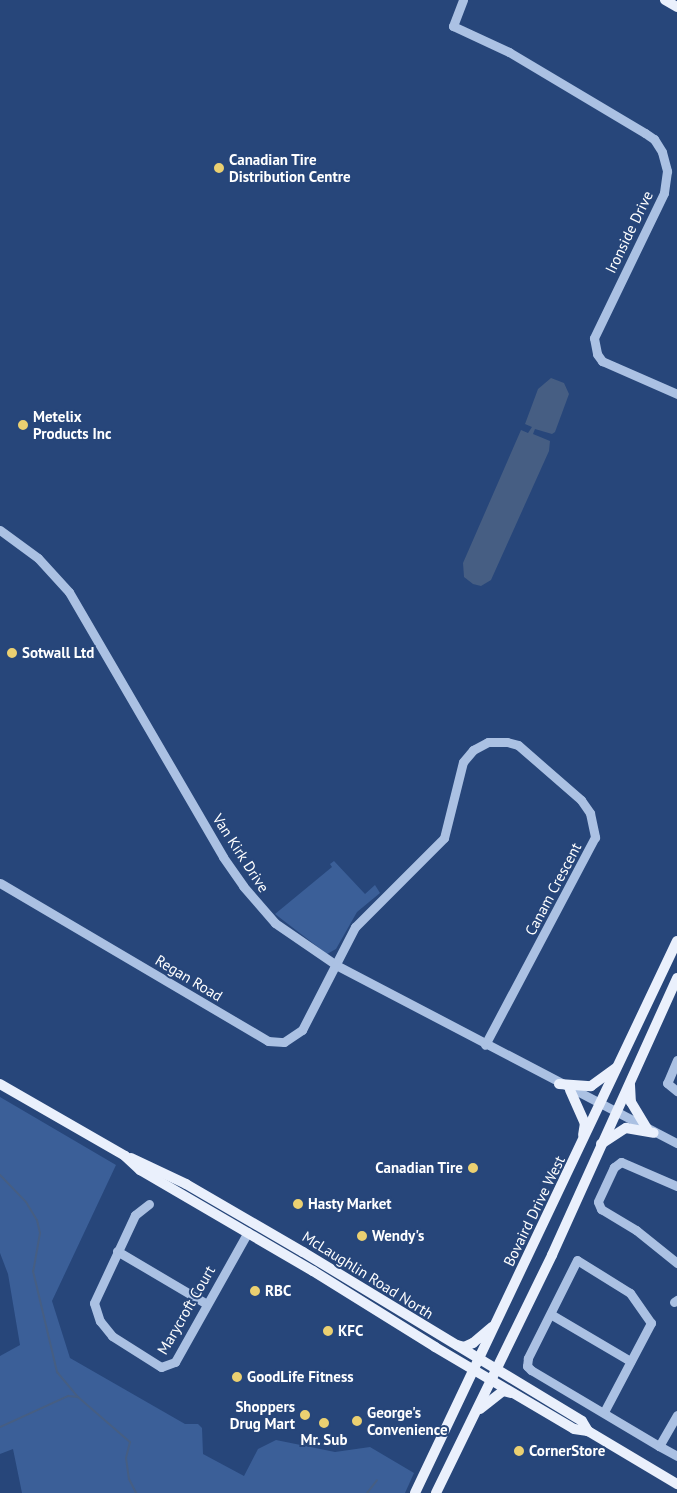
<!DOCTYPE html>
<html>
<head>
<meta charset="utf-8">
<style>
	body { margin:0 }
	#map { position:relative; width:677px; height:1493px; overflow:hidden; background:#27467a; font-family:"PT Sans",sans-serif }
	div>[style] { position:absolute }
	[style*='--x'] { left:calc(var(--x)*1px); top:calc(var(--y)*1px); width:calc(var(--w)*1px); rotate:calc(var(--a)*1deg) }
	.green>* { inset:0; background:#3b5f98 }
	.water>* { inset:0; background:#465e83 }
	.stream>* { height:2px; margin:-1px; padding:0 1px; transform-origin:1px; border-radius:1px; background:#465e83 }
	.minor>* { height:9px; margin:-4.5px; padding:0 4.5px; transform-origin:4.5px; border-radius:4.5px; background:#abc1e3 }
	.major>* { height:10px; margin:-5px; padding:0 5px; transform-origin:5px; border-radius:5px; background:#eaf0fc }
	.dots>* { width:14px; height:14px; translate:-50% -50%; box-sizing:border-box; border:2px solid #27467a; border-radius:50% }
	span { translate:-50% -50%; white-space:nowrap; text-align:center; line-height:1.15; -webkit-text-stroke:4px #27467a; paint-order:stroke }
	.poi-label { font-size:15px; color:#fff; font-weight:700 }
	.left { translate:0 -50%; text-align:left }
	.right { translate:-100% -50%; text-align:right }
	.street-label { font-size:15px; color:#fff }
</style>
</head>
<body>
<div id="map">
	<div class="green">
		<i style="clip-path:polygon(334px 861px,365px 894px,375px 885px,380px 893px,357px 912px,336px 949px,327px 954px,275px 914px,332px 867px,330px 864px)"></i>
		<i style="clip-path:polygon(0 1097px,116px 1165px,52px 1301px,70px 1358px,185px 1424px,198px 1424px,202px 1428px,203px 1454px,244px 1476px,258px 1449px,276px 1440px,335px 1452px,370px 1447px,414px 1473px,405px 1493px,22px 1493px,13px 1449px,0 1454px,0 1356px,20px 1345px,8px 1274px,0 1253px)"></i>
	</div>
	<div class="water">
		<i style="clip-path:polygon(551px 378px,564px 383px,569px 394px,555px 432px,552px 434px,535px 429px,533px 434px,550px 441px,549px 451px,491px 580px,481px 586px,473px 584px,464px 577px,463px 563px,521px 430px,528px 433px,532px 427px,525px 424px,538px 389px)"></i>
	</div>
	<div class="stream">
		<i style="--x:0;--y:1175;--w:37;--a:46"></i>
		<i style="--x:26;--y:1202;--w:21;--a:59"></i>
		<i style="--x:37;--y:1220;--w:13;--a:77"></i>
		<i style="--x:40;--y:1233;--w:39;--a:100"></i>
		<i style="--x:33;--y:1271;--w:104;--a:76.6"></i>
		<i style="--x:57;--y:1372;--w:33;--a:50"></i>
		<i style="--x:0;--y:1427;--w:75;--a:-24.5"></i>
		<i style="--x:68;--y:1396;--w:10;--a:6"></i>
		<i style="--x:78;--y:1397;--w:69;--a:40.9"></i>
		<i style="--x:130;--y:1442;--w:16;--a:104"></i>
		<i style="--x:126;--y:1458;--w:21;--a:82"></i>
		<i style="--x:129;--y:1479;--w:16;--a:63"></i>
		<i style="--x:367;--y:1493;--w:16;--a:-52"></i>
	</div>
	<div class="minor">
		<i style="--x:463;--y:0;--w:28;--a:111"></i>
		<i style="--x:453;--y:26;--w:62;--a:24.9"></i>
		<i style="--x:509;--y:52;--w:158;--a:30.8"></i>
		<i style="--x:645;--y:133;--w:11;--a:34"></i>
		<i style="--x:654;--y:139;--w:15;--a:58"></i>
		<i style="--x:662;--y:152;--w:20;--a:75"></i>
		<i style="--x:667;--y:171;--w:22;--a:98"></i>
		<i style="--x:664;--y:193;--w:161;--a:115.8"></i>
		<i style="--x:594;--y:338;--w:16;--a:79"></i>
		<i style="--x:597;--y:354;--w:9;--a:54"></i>
		<i style="--x:602;--y:361;--w:82;--a:23.7"></i>
		<i style="--x:0;--y:530;--w:47;--a:36.4"></i>
		<i style="--x:38;--y:558;--w:46;--a:47.6"></i>
		<i style="--x:69;--y:592;--w:306;--a:59.8"></i>
		<i style="--x:223;--y:857;--w:35;--a:55"></i>
		<i style="--x:243;--y:886;--w:49;--a:49.1"></i>
		<i style="--x:275;--y:923;--w:74;--a:34.5"></i>
		<i style="--x:336;--y:965;--w:385;--a:27.6"></i>
		<i style="--x:0;--y:883;--w:311;--a:30.5"></i>
		<i style="--x:268;--y:1041;--w:16;--a:4"></i>
		<i style="--x:284;--y:1042;--w:22;--a:-34"></i>
		<i style="--x:302;--y:1030;--w:116;--a:-62.8"></i>
		<i style="--x:355;--y:927;--w:126;--a:-45"></i>
		<i style="--x:444;--y:838;--w:78;--a:-76"></i>
		<i style="--x:463;--y:762;--w:16;--a:-50"></i>
		<i style="--x:473;--y:750;--w:17;--a:-28"></i>
		<i style="--x:488;--y:742;--w:19;--a:0"></i>
		<i style="--x:507;--y:742;--w:11;--a:15"></i>
		<i style="--x:518;--y:745;--w:84;--a:41.1"></i>
		<i style="--x:581;--y:800;--w:16;--a:55"></i>
		<i style="--x:590;--y:813;--w:25;--a:78"></i>
		<i style="--x:595;--y:837;--w:235;--a:117.9"></i>
		<i style="--x:677;--y:1060;--w:25;--a:113"></i>
		<i style="--x:667;--y:1083;--w:13;--a:39"></i>
		<i style="--x:677;--y:1186;--w:61;--a:-156.8"></i>
		<i style="--x:621;--y:1162;--w:9;--a:144"></i>
		<i style="--x:614;--y:1167;--w:38;--a:115"></i>
		<i style="--x:598;--y:1202;--w:8;--a:67"></i>
		<i style="--x:601;--y:1209;--w:41;--a:31"></i>
		<i style="--x:636;--y:1230;--w:53;--a:38.8"></i>
		<i style="--x:149;--y:1204;--w:18;--a:142"></i>
		<i style="--x:135;--y:1215;--w:97;--a:115"></i>
		<i style="--x:94;--y:1303;--w:19;--a:72"></i>
		<i style="--x:100;--y:1321;--w:19;--a:51"></i>
		<i style="--x:112;--y:1336;--w:58;--a:32.3"></i>
		<i style="--x:161;--y:1367;--w:15;--a:-20"></i>
		<i style="--x:175;--y:1362;--w:149;--a:-60.7"></i>
		<i style="--x:117;--y:1251;--w:104;--a:30.5"></i>
		<i style="--x:674;--y:1302;--w:4;--a:-34"></i>
		<i style="--x:552;--y:1315;--w:91;--a:30.5"></i>
		<i style="--x:604;--y:1412;--w:101;--a:-62.2"></i>
		<i style="--x:651;--y:1323;--w:37;--a:-125"></i>
		<i style="--x:630;--y:1293;--w:62;--a:-148.1"></i>
		<i style="--x:577;--y:1260;--w:110;--a:116.6"></i>
		<i style="--x:528;--y:1358;--w:8;--a:97"></i>
		<i style="--x:527;--y:1366;--w:6;--a:45"></i>
		<i style="--x:531;--y:1370;--w:149;--a:30.7"></i>
		<i style="--x:677;--y:1415;--w:36;--a:120"></i>
		<i style="--x:659;--y:1446;--w:21;--a:29"></i>
	</div>
	<div class="major">
		<i style="--x:665;--y:0;--w:14;--a:30"></i>
		<i style="--x:0;--y:1084;--w:144;--a:29.9"></i>
		<i style="--x:125;--y:1156;--w:21;--a:43"></i>
		<i style="--x:140;--y:1170;--w:200;--a:30.3"></i>
		<i style="--x:313;--y:1271;--w:144;--a:31.9"></i>
		<i style="--x:435;--y:1347;--w:161;--a:30.5"></i>
		<i style="--x:574;--y:1429;--w:14;--a:8"></i>
		<i style="--x:588;--y:1431;--w:104;--a:30.8"></i>
		<i style="--x:559;--y:1084;--w:32;--a:4"></i>
		<i style="--x:591;--y:1086;--w:31;--a:-36"></i>
		<i style="--x:630;--y:1085;--w:17;--a:87"></i>
		<i style="--x:631;--y:1102;--w:31;--a:59"></i>
		<i style="--x:570;--y:1090;--w:36;--a:66"></i>
		<i style="--x:585;--y:1123;--w:12;--a:99"></i>
		<i style="--x:601;--y:1144;--w:30;--a:-33"></i>
		<i style="--x:626;--y:1128;--w:28;--a:10"></i>
		<i style="--x:131;--y:1158;--w:61;--a:25.3"></i>
		<i style="--x:186;--y:1184;--w:135;--a:30.2"></i>
		<i style="--x:303;--y:1252;--w:326;--a:31.2"></i>
		<i style="--x:582;--y:1421;--w:12;--a:59"></i>
		<i style="--x:457;--y:1345;--w:7;--a:16"></i>
		<i style="--x:464;--y:1347;--w:10;--a:-24"></i>
		<i style="--x:473;--y:1343;--w:25;--a:-40"></i>
		<i style="--x:480;--y:1409;--w:29;--a:-38"></i>
		<i style="--x:503;--y:1391;--w:8;--a:14"></i>
		<i style="--x:415;--y:1493;--w:611;--a:-64.61"></i>
		<i style="--x:436;--y:1493;--w:265;--a:-64"></i>
		<i style="--x:552;--y:1255;--w:304;--a:-65.7"></i>
	</div>
	<div class="dots">
		<i style="left:219px;top:168px;background:#ebd071"></i>
		<i style="left:23px;top:425px;background:#ebd071"></i>
		<i style="left:12px;top:653px;background:#ebd071"></i>
		<i style="left:473px;top:1168px;background:#ebd071"></i>
		<i style="left:298px;top:1204px;background:#ebd071"></i>
		<i style="left:362px;top:1236px;background:#ebd071"></i>
		<i style="left:255px;top:1291px;background:#ebd071"></i>
		<i style="left:328px;top:1331px;background:#ebd071"></i>
		<i style="left:237px;top:1377px;background:#ebd071"></i>
		<i style="left:305px;top:1415px;background:#ebd071"></i>
		<i style="left:357px;top:1421px;background:#ebd071"></i>
		<i style="left:324px;top:1423px;background:#ebd071"></i>
		<i style="left:519px;top:1451px;background:#ebd071"></i>
	</div>
	<div class="poi-label">
		<span class="left" style="left:229px;top:168px">Canadian Tire<br>Distribution Centre</span>
		<span class="left" style="left:33px;top:425px">Metelix<br>Products Inc</span>
		<span class="left" style="left:22px;top:653px">Sotwall Ltd</span>
		<span class="right" style="left:463px;top:1168px">Canadian Tire</span>
		<span class="left" style="left:308px;top:1204px">Hasty Market</span>
		<span class="left" style="left:372px;top:1236px">Wendy's</span>
		<span class="left" style="left:265px;top:1291px">RBC</span>
		<span class="left" style="left:338px;top:1331px">KFC</span>
		<span class="left" style="left:247px;top:1377px">GoodLife Fitness</span>
		<span class="right" style="left:295px;top:1415px">Shoppers<br>Drug Mart</span>
		<span class="left" style="left:367px;top:1421px">George's<br>Convenience</span>
		<span style="left:324px;top:1440px">Mr. Sub</span>
		<span class="left" style="left:529px;top:1451px">CornerStore</span>
	</div>
	<div class="street-label">
		<span style="left:629px;top:232px;rotate:-64deg">Ironside Drive</span>
		<span style="left:241px;top:853px;rotate:57deg">Van Kirk Drive</span>
		<span style="left:553px;top:889px;rotate:-62deg">Canam Crescent</span>
		<span style="left:189px;top:978px;rotate:31deg">Regan Road</span>
		<span style="left:534px;top:1211px;rotate:-64deg">Bovaird Drive West</span>
		<span style="left:368px;top:1275px;rotate:32deg">McLaughlin Road North</span>
		<span style="left:186px;top:1310px;rotate:-60deg">Marycroft Court</span>
	</div>
</div>
</body>
</html>
